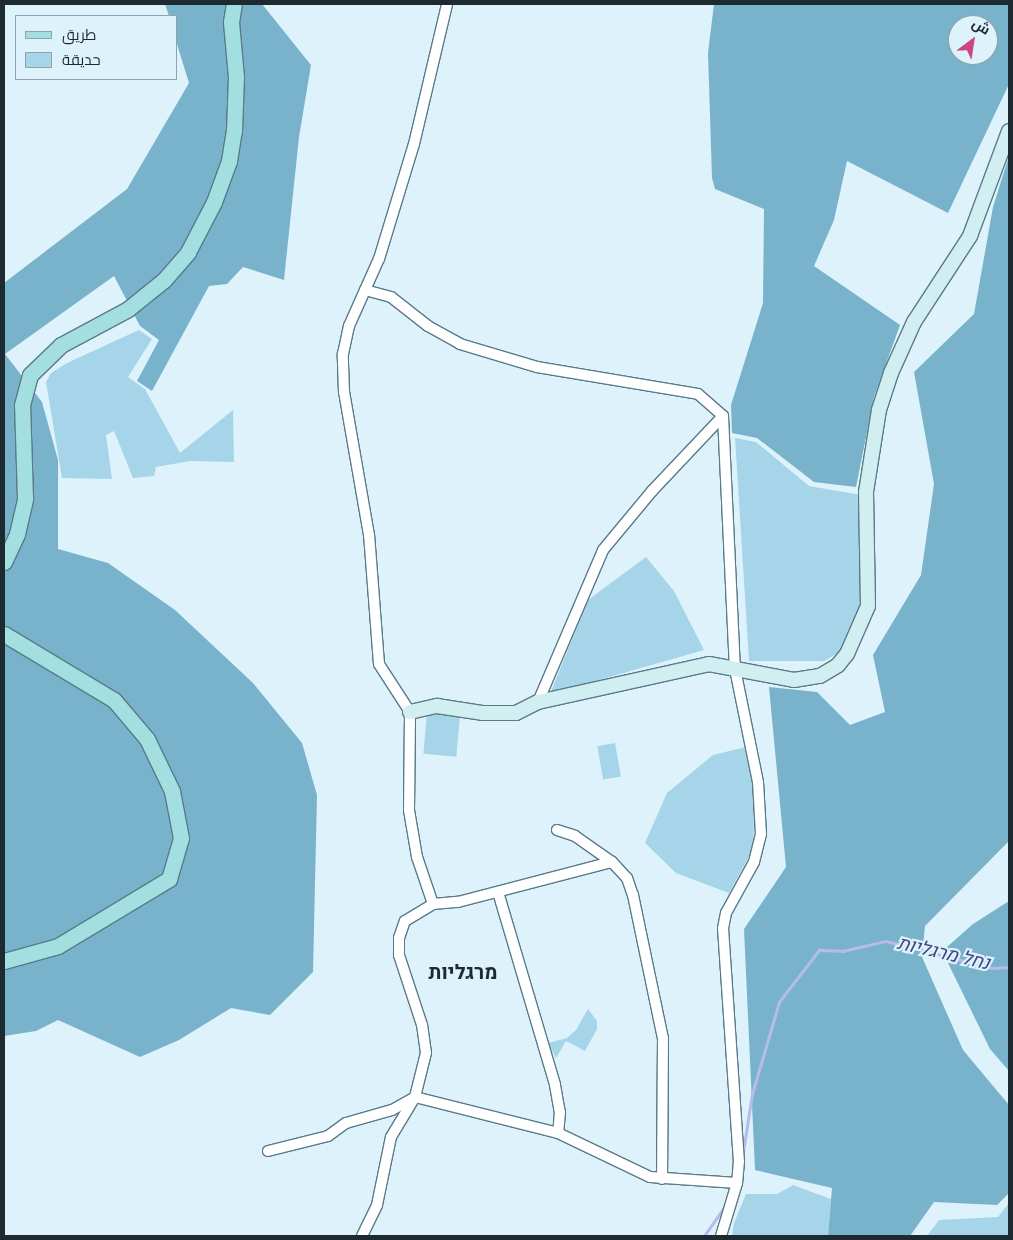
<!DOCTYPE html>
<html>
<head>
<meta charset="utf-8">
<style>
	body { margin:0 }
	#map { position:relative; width:1013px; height:1240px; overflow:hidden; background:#ddf2fb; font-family:Overpass,Cairo,Heebo,sans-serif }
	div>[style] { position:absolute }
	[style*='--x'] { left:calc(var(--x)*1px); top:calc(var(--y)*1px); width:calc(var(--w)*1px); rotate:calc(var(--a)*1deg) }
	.green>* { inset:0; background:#a6d5e9; transform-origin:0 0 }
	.forest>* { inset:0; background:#79b3cb }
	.stream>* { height:2.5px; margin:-1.25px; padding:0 1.25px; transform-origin:1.25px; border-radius:1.25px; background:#b5bced }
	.roads { filter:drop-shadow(1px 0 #5a7a88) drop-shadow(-1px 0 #5a7a88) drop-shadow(0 1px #5a7a88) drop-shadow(0 -1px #5a7a88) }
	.street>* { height:10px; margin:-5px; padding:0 5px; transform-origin:5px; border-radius:5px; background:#fff }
	.secondary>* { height:14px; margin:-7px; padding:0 7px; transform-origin:7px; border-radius:7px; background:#d1eef0 }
	.primary>* { height:15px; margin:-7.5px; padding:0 7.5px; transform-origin:7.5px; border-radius:7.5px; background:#a3dee1 }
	span { translate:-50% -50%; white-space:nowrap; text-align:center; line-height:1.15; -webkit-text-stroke:4.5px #ddf2fb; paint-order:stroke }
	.water-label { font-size:19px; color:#404480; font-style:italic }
	.quarter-label { font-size:20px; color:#1d2a30; font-weight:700 }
	.frame { position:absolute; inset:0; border:5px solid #1d2a30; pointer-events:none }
	.legend { position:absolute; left:15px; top:15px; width:162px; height:65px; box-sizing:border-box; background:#ddf2fb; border:1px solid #90a2aa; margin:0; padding:6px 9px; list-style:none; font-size:15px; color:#1d2a30 }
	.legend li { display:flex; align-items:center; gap:10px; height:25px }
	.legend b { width:25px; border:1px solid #90a2aa }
	.north { position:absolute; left:948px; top:15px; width:50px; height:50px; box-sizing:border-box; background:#ddf2fb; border:1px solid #90a2aa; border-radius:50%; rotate:31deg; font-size:14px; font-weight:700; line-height:20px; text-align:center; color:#1d2a30 }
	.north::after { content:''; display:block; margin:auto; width:18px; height:22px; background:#ce4681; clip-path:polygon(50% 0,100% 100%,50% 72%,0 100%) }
</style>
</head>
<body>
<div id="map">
	<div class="green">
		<i style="clip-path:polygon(139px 330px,152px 339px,128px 377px,145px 389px,180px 453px,233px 410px,234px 462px,190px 461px,156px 467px,154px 476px,133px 478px,114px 431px,106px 435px,112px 479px,62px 478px,46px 382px,51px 373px,67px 363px)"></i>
		<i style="clip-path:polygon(735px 438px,756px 442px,809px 486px,861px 495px,862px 614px,840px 652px,824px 661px,749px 661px)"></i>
		<i style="clip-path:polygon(646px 557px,674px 591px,704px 650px,550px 694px,588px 600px)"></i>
		<i style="left:427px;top:713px;width:33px;height:41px;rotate:5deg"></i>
		<i style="left:615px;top:743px;width:34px;height:18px;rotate:80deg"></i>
		<i style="clip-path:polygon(746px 747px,755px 781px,753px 849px,729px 893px,676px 873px,645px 843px,667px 793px,713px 755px)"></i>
		<i style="clip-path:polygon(588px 1009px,597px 1021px,597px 1029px,585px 1051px,566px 1041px,556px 1058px,548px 1043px,567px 1038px,576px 1030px)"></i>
		<i style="clip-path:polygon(793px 1185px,831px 1199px,828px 1236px,732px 1236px,734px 1223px,746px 1194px,777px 1194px)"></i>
		<i style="clip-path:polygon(1009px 1203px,1009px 1236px,927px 1236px,939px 1220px,998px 1217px)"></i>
	</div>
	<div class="forest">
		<i style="clip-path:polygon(165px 4px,262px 4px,311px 65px,299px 137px,284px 280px,243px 267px,227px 284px,209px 286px,152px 391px,137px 381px,159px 340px,140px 326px,114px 276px,5px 354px,42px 402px,58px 460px,58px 549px,108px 563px,175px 610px,253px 683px,302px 743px,317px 795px,313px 972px,270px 1015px,231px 1008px,179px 1040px,140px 1057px,58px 1020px,36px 1031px,4px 1036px,4px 283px,127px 189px,189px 83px,176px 41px,176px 16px,169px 16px)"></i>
		<i style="clip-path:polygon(evenodd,714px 4px,1009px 4px,1009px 84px,948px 213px,847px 161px,834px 220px,814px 266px,900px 325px,874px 397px,856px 487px,814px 482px,757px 438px,732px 433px,731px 405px,763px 303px,764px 209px,715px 189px,712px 178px,708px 53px,714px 4px,958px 25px,988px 25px,988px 55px,958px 55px,958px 25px)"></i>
		<i style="clip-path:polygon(1009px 156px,1009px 841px,925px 926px,922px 957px,963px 1050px,1009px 1105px,1009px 1193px,997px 1205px,934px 1202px,910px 1236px,828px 1236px,832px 1188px,755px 1170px,744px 929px,786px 867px,769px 687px,817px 692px,850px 725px,885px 712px,873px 655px,921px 575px,934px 484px,914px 372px,974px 314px,993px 207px)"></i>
		<i style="clip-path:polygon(1009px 901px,1009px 1071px,990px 1049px,947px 961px,947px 947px,973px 924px)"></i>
	</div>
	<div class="stream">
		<i style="--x:743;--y:1152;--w:59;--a:-81.2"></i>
		<i style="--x:752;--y:1094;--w:96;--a:-73.6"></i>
		<i style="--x:779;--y:1002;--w:66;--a:-52.4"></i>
		<i style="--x:819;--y:950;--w:24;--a:2"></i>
		<i style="--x:843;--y:951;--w:44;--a:-13.1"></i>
		<i style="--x:886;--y:941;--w:109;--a:14.3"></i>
		<i style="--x:992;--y:968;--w:17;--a:-3"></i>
		<i style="--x:704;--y:1236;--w:39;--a:-55"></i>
	</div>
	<div class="roads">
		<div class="street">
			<i style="--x:365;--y:290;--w:34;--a:-66"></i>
			<i style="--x:379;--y:259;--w:120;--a:-73.1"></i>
			<i style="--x:414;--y:144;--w:144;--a:-76.7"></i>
			<i style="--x:538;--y:702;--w:165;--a:-66.8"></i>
			<i style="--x:603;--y:550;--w:77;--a:-50.3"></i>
			<i style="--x:652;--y:491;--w:103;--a:-46.6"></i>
			<i style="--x:557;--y:830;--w:19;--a:18"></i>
			<i style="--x:575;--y:836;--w:45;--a:35.1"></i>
			<i style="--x:612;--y:862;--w:22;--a:47"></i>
			<i style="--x:627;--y:878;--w:18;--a:71"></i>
			<i style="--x:633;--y:895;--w:146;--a:78.2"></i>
			<i style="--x:663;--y:1038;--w:141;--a:90.4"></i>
			<i style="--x:498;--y:892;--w:201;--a:73.5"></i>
			<i style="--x:555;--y:1085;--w:27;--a:80"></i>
			<i style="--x:560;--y:1112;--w:21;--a:95"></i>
			<i style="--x:433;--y:904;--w:50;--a:-108.8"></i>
			<i style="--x:417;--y:857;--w:48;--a:-99.7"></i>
			<i style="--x:409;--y:810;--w:98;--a:-89.4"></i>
			<i style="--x:410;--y:712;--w:57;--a:-122.9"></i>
			<i style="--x:379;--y:664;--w:129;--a:-94.4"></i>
			<i style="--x:369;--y:535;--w:145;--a:-99.9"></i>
			<i style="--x:344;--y:392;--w:38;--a:-92"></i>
			<i style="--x:343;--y:354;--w:29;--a:-78"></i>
			<i style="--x:349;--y:326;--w:39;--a:-66"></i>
			<i style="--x:365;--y:290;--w:27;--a:15"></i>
			<i style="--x:391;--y:297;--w:47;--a:38.1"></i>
			<i style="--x:428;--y:326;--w:37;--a:29"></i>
			<i style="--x:460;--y:344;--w:80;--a:16.6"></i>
			<i style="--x:537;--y:367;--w:163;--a:9.5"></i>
			<i style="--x:698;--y:394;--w:33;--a:41"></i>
			<i style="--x:723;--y:416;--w:253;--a:87.3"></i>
			<i style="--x:735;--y:669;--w:115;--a:78.5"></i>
			<i style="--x:758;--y:782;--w:52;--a:86.7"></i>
			<i style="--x:761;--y:834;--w:29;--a:104"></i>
			<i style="--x:754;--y:862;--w:58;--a:118.8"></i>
			<i style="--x:726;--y:913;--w:15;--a:101"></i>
			<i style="--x:723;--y:928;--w:234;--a:86.1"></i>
			<i style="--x:739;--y:1161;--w:22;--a:95"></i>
			<i style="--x:737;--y:1183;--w:55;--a:106.8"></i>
			<i style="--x:268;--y:1151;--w:62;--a:-14"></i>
			<i style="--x:328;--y:1136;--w:22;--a:-36"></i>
			<i style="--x:346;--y:1123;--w:48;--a:-15.8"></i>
			<i style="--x:392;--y:1110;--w:26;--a:-29"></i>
			<i style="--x:415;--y:1097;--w:147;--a:14.1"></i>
			<i style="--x:558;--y:1133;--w:102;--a:25.6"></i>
			<i style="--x:650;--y:1177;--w:87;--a:3.9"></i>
			<i style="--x:362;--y:1236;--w:34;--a:-64"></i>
			<i style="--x:377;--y:1205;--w:69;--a:-78.4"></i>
			<i style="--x:391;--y:1137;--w:47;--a:-59"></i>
			<i style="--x:415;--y:1097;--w:45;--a:-76"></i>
			<i style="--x:426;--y:1053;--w:28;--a:-98"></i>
			<i style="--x:422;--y:1025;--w:74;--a:-108.2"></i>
			<i style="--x:399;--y:955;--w:17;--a:-90"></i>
			<i style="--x:399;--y:938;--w:18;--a:-71"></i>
			<i style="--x:405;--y:921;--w:33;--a:-31"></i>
			<i style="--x:433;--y:904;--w:25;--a:-5"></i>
			<i style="--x:458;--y:902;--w:159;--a:-14.6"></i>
		</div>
		<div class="secondary">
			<i style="--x:410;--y:712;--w:28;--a:-13"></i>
			<i style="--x:437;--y:706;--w:47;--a:8.7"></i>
			<i style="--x:483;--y:713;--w:33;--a:0"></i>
			<i style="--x:516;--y:713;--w:25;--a:-27"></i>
			<i style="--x:538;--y:702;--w:175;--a:-12.5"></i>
			<i style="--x:709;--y:664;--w:86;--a:10.7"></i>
			<i style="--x:794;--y:680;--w:26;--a:-9"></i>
			<i style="--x:820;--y:676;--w:21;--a:-31"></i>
			<i style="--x:838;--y:665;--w:14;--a:-51"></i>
			<i style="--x:847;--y:654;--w:52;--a:-66.4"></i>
			<i style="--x:868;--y:606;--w:114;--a:-91"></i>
			<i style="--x:866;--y:492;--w:83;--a:-81"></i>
			<i style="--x:879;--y:410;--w:39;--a:-72"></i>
			<i style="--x:891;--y:373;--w:56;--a:-65.7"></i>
			<i style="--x:914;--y:322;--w:103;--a:-56.9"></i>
			<i style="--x:970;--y:236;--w:112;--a:-69.6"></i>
		</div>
		<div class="primary">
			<i style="--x:4;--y:562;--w:31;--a:-65"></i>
			<i style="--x:17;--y:534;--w:37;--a:-77"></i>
			<i style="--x:25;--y:498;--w:93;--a:-91.8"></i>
			<i style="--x:22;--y:405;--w:31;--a:-75"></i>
			<i style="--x:30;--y:375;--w:43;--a:-44.1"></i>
			<i style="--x:61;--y:345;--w:76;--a:-28.2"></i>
			<i style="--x:128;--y:309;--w:46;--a:-38.9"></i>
			<i style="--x:164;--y:280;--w:37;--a:-49"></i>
			<i style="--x:188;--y:252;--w:56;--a:-62.5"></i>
			<i style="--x:214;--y:202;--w:44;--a:-69.9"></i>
			<i style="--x:229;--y:161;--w:30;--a:-81"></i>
			<i style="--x:234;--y:131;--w:54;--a:-87.9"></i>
			<i style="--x:236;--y:77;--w:55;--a:-95.2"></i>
			<i style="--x:231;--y:22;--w:18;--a:-81"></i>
			<i style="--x:4;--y:634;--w:128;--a:31"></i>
			<i style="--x:114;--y:700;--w:51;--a:49.8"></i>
			<i style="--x:147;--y:739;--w:58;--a:64.3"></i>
			<i style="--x:172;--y:791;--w:48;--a:79.2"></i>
			<i style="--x:181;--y:838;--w:43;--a:106.3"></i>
			<i style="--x:169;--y:879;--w:130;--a:148.9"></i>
			<i style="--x:58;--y:946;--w:56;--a:164.5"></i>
		</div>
	</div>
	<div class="water-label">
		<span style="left:943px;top:955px;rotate:13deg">נחל מרגליות</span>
	</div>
	<div class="quarter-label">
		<span style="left:463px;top:974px">מרגליות</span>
	</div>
	<div class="frame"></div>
	<ul class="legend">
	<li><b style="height:6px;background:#a3dee1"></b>طريق</li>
	<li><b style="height:14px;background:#a6d5e9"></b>حديقة</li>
	</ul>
	<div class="north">ش</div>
</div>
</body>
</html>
